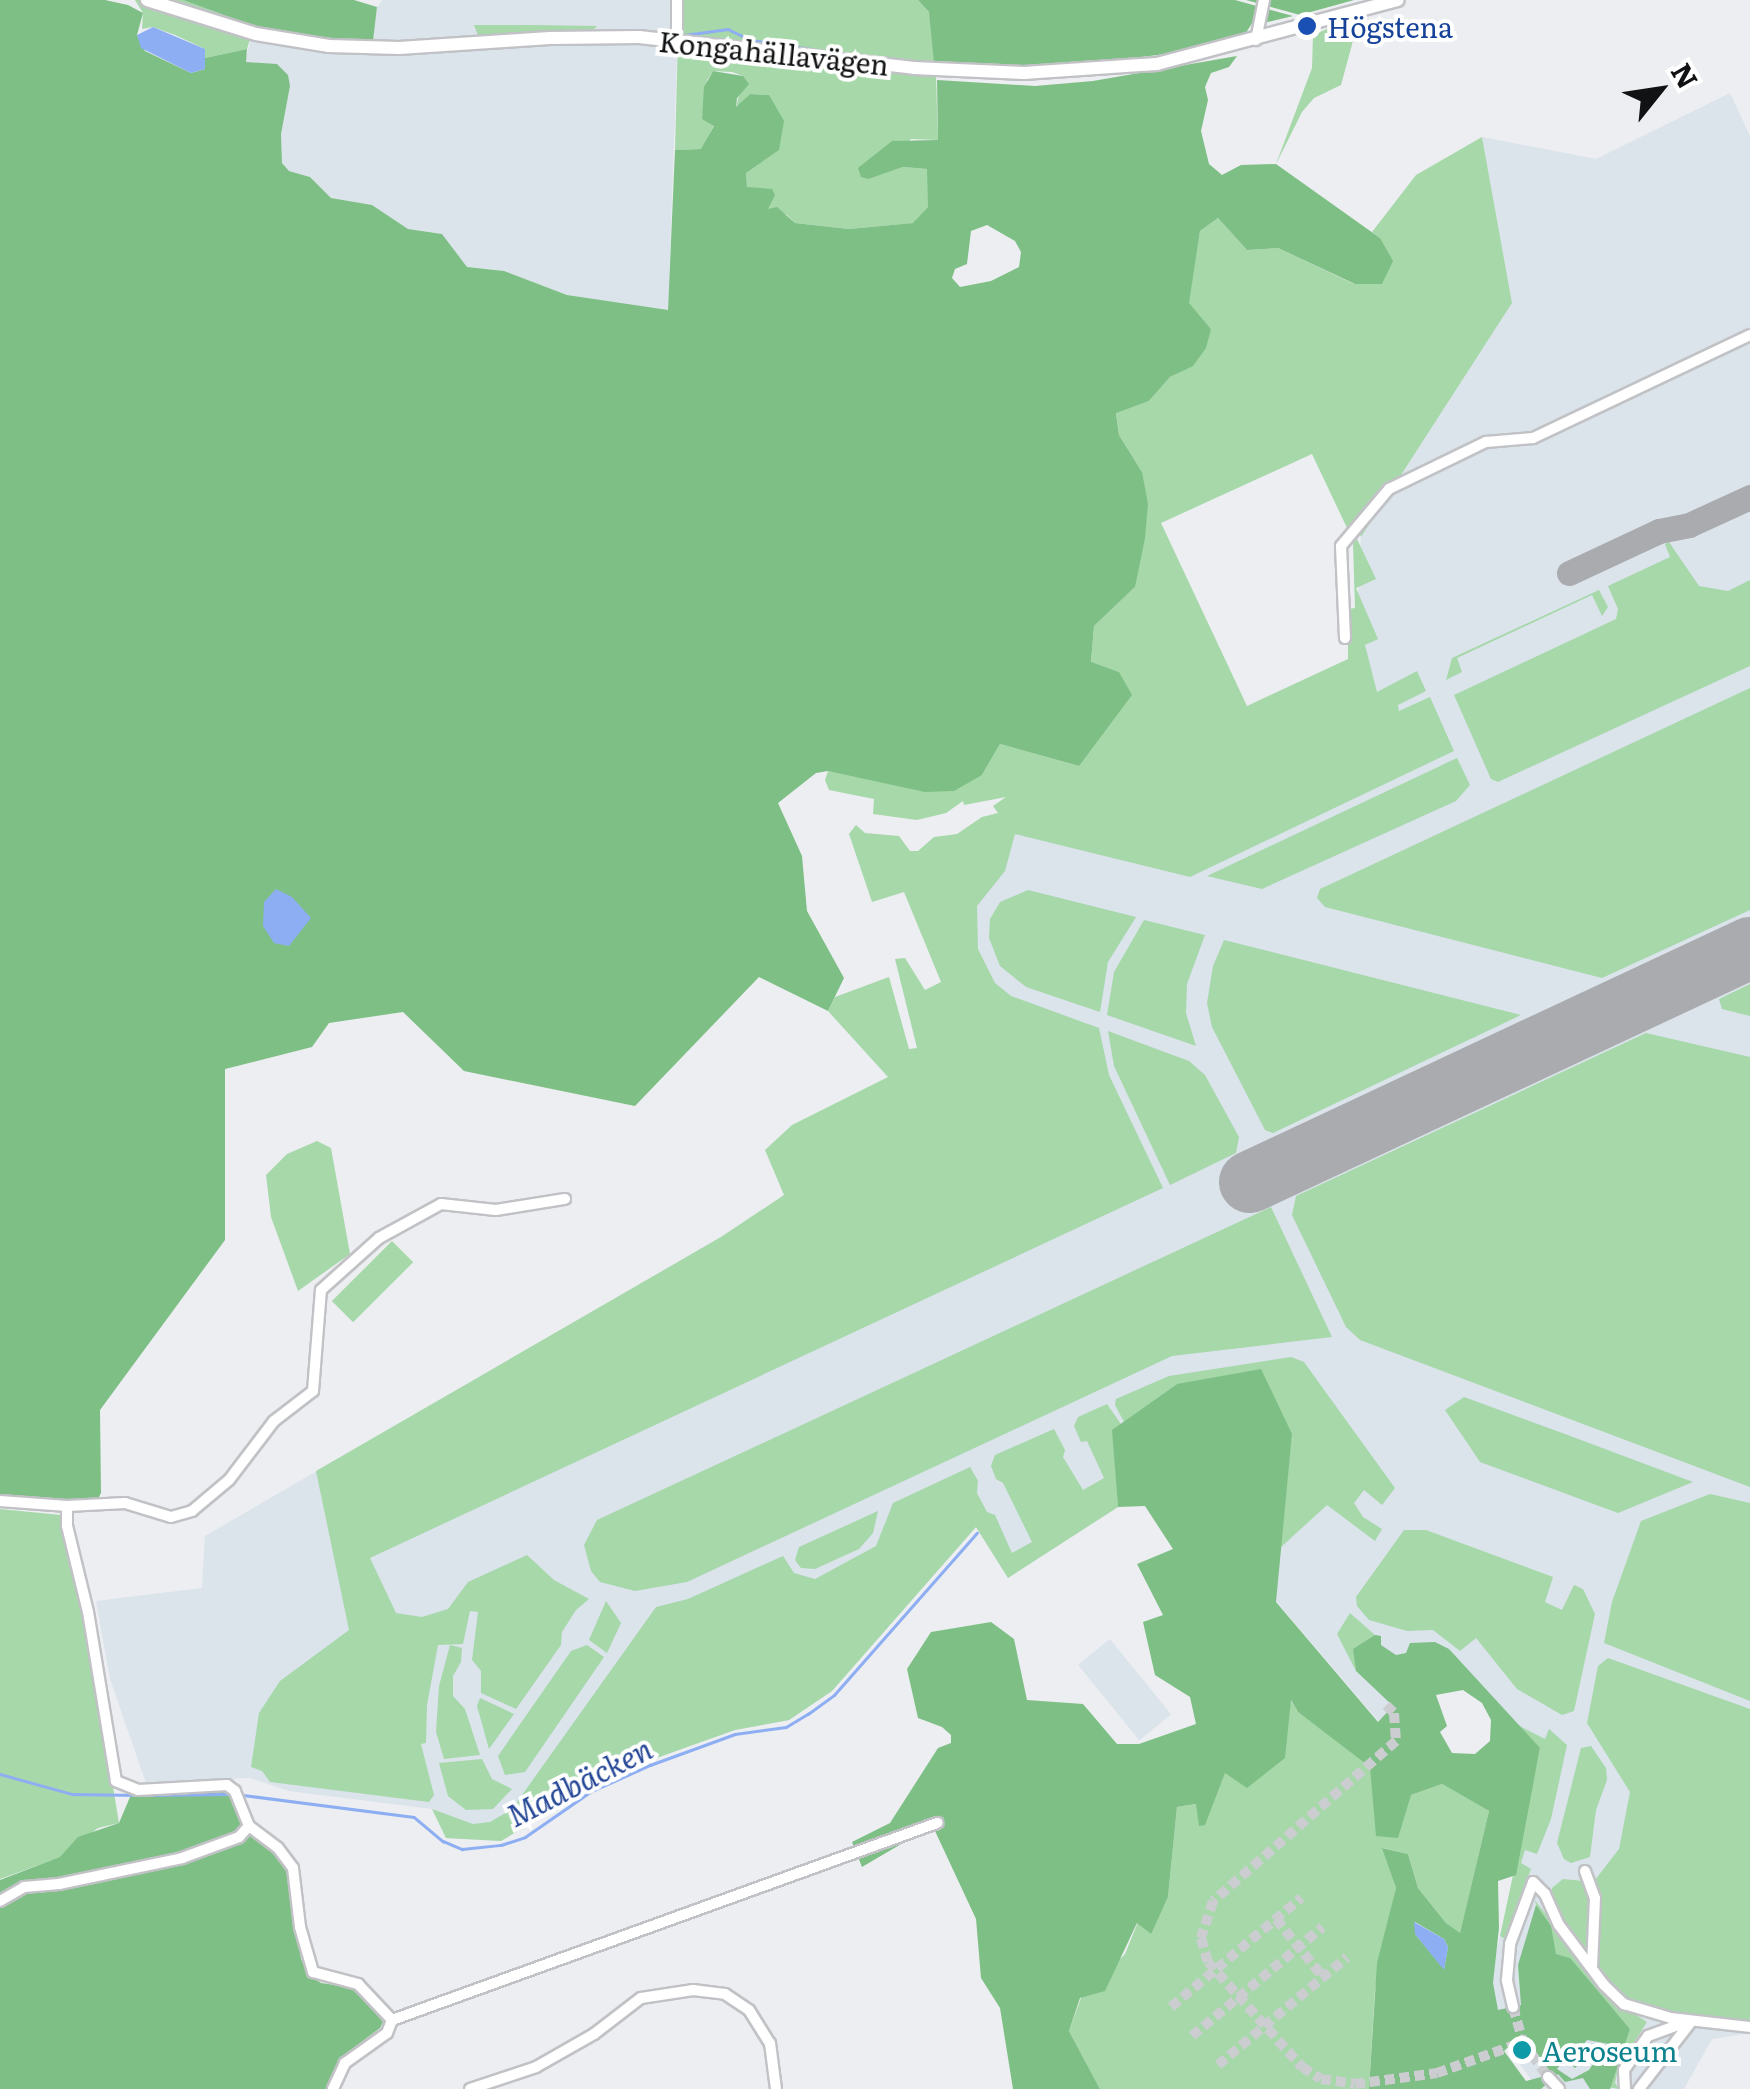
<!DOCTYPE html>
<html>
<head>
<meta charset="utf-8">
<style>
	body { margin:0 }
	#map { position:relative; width:1750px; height:2089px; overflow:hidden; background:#eceef1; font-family:Literata,serif }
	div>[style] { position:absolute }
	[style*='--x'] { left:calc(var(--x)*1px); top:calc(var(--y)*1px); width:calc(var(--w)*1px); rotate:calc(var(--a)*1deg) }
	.built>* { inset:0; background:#dbe3eb; transform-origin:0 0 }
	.green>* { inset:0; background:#a6d8aa; transform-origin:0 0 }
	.forest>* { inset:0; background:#7ebf85 }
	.water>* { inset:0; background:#8daef3 }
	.stream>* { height:2.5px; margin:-1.25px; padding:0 1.25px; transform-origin:1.25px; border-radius:1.25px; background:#8daef3 }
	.taxiway>* { height:25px; margin:-12.5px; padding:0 12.5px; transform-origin:12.5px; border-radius:12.5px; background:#aaabae }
	.runway>* { height:62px; margin:-31px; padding:0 31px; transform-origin:31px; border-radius:31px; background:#aaabae }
	.minor-tunnel>* { height:10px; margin-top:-5px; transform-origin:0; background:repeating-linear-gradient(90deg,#cbcdd0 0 10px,transparent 0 15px) }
	.roads { filter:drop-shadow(2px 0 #c1c2c5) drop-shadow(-2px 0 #c1c2c5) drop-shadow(0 2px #c1c2c5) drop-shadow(0 -2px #c1c2c5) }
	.minor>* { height:10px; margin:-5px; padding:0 5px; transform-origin:5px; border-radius:5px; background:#fff }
	.tertiary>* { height:12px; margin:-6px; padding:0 6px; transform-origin:6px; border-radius:6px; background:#fff }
	.dots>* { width:28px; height:28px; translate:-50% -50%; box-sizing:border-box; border:5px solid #fff; border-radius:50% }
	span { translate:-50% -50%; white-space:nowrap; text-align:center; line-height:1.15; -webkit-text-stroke:8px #fff; paint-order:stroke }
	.transit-label { font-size:28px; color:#164399 }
	.left { translate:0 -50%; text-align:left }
	.street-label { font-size:28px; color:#111213 }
	.culture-label { font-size:28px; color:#0d838f }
	.water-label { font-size:30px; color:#254796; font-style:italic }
	.north { position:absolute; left:1610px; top:40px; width:100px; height:100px; -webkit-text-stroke:8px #fff; paint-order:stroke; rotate:60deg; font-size:28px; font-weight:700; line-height:40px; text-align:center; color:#111213 }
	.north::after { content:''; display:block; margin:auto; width:35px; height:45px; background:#111213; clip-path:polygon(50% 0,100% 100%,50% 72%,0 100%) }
</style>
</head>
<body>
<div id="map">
	<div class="built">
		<i style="clip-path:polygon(383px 0,679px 0,668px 311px,567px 295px,504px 271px,467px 267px,442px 234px,408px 229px,372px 205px,331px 198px,310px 177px,289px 171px,282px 163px,281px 134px,290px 86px,245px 63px,254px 26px,306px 36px,373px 41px,377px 7px)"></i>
		<i style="clip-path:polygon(1730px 93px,1750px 136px,1750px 2033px,1712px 2039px,1684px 2089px,1538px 2089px,1521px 2066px,1486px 1990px,1516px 1875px,1540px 1748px,1516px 1724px,1406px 1653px,1396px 1655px,1380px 1645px,1356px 1671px,1394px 1706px,1379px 1722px,1276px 1601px,1280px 1548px,1177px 1384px,1113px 1430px,1118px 1507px,1008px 1578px,976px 1527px,832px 1691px,789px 1720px,735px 1730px,648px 1761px,589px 1789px,501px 1841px,446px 1838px,432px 1809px,289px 1791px,250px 1778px,146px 1783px,110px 1679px,96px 1601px,202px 1588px,205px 1536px,721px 1237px,991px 1066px,941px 909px,1003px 814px,1351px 737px,1361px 537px,1512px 303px,1482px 137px,1596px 159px)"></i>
		<i style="left:1110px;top:1639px;width:97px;height:41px;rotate:51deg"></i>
	</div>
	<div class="green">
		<i style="clip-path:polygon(135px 0,183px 0,254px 26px,247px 49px,205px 58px,203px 48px,175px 35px,153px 27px,142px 29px,143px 13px)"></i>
		<i style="clip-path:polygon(679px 0,918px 0,929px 12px,935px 46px,938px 140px,911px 139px,869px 179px,903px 167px,928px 169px,928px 207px,914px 223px,849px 229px,795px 223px,787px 215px,767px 210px,759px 190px,747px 187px,746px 173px,778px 150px,769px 95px,750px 94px,736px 108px,743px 76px,732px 72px,713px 71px,707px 80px,702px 118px,714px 125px,702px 149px,675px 150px)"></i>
		<i style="clip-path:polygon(1360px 15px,1341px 85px,1314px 98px,1302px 112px,1276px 164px,1312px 68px,1313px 35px)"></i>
		<i style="clip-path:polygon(474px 25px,531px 25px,597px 26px,591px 32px,479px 38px)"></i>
		<i style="clip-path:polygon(1482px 137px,1512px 303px,1361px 537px,1356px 524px,1348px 530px,1312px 454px,1161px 523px,1247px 706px,1348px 659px,1348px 609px,1355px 608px,1353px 543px,1357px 539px,1376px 579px,1356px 588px,1378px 639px,1365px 645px,1377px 692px,1417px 671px,1426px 691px,1398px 705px,1399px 711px,1430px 697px,1454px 751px,1190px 877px,1015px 834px,1005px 871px,977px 906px,978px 949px,995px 983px,1011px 996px,1099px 1028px,1109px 1075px,1163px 1188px,370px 1558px,396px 1613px,422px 1617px,448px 1609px,468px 1582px,527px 1555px,554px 1580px,589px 1599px,576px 1610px,562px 1632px,561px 1645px,516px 1709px,481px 1693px,481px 1671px,472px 1660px,478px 1612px,470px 1611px,463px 1644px,438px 1645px,427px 1705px,426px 1743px,421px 1744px,434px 1795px,429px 1802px,270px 1782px,262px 1771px,251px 1767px,259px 1713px,280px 1681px,349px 1630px,316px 1471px,721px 1237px,784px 1195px,765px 1150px,792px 1125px,888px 1077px,828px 1011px,835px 997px,889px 977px,909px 1049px,917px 1048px,895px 959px,905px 958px,925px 990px,941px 982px,904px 892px,872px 902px,849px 834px,856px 825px,865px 833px,899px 836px,910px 851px,918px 851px,934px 837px,957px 834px,982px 817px,998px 813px,993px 806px,1006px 797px,964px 805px,963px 801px,946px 813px,917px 820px,873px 814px,874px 799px,829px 790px,825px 780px,828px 771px,867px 777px,982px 775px,1000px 744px,1079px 766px,1119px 672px,1091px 663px,1094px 626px,1135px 587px,1142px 472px,1119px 435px,1116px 412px,1149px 401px,1170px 377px,1193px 365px,1211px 329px,1188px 303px,1200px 231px,1218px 218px,1247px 250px,1278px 248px,1354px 284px,1380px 238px,1372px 232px,1416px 175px)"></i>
		<i style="clip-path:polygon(1669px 542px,1699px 586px,1728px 591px,1750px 580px,1750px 666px,1498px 782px,1491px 779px,1454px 695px,1616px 619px,1618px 609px,1608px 586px,1670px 557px,1665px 544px)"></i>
		<i style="clip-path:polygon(1599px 590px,1608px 607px,1602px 616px,1592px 595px,1457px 658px,1462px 672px,1446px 680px,1452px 658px)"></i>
		<i style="clip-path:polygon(1750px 688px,1750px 910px,1602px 978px,1325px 907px,1317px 898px,1320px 889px)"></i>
		<i style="clip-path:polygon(1457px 758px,1470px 785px,1456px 801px,1262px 889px,1207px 876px)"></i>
		<i style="clip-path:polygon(1028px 890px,1136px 917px,1108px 962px,1100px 1012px,1026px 987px,1000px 966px,989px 938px,990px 919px,1000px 902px)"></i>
		<i style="clip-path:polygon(1144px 920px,1205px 935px,1187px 984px,1186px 1013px,1196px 1046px,1107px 1015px,1114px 972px)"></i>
		<i style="clip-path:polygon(1224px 940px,1521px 1015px,1273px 1133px,1265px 1130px,1212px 1027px,1207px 1003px,1213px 966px)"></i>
		<i style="clip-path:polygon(1750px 984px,1750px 1016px,1722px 1009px,1719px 999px)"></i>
		<i style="clip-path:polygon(1108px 1031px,1189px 1061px,1205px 1075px,1239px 1137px,1236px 1153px,1170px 1185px,1114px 1066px)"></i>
		<i style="clip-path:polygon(1646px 1033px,1750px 1057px,1750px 1487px,1360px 1340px,1346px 1327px,1292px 1215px,1296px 1196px)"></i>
		<i style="clip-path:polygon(317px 1141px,331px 1148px,350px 1254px,298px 1291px,271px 1217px,266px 1175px,287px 1154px)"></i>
		<i style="clip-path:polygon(1271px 1207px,1332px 1337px,1172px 1356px,687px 1582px,635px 1591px,600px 1582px,591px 1571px,584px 1545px,597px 1520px)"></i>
		<i style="left:392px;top:1241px;width:30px;height:85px;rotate:45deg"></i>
		<i style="clip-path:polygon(1291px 1357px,1304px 1362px,1395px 1488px,1382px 1505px,1364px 1490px,1354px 1503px,1363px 1517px,1382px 1529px,1375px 1541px,1327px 1505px,1280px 1548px,1292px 1434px,1177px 1384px,1124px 1422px,1115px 1405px,1116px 1399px,1169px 1376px)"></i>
		<i style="clip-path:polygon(1464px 1397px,1565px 1434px,1693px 1482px,1618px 1513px,1480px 1462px,1445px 1410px)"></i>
		<i style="clip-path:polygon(1107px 1404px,1121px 1424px,1113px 1430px,1118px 1507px,1008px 1578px,976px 1527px,832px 1691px,789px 1720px,735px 1730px,648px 1761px,589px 1789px,501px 1841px,446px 1838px,432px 1809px,473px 1824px,490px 1822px,512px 1809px,656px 1607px,688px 1599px,783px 1556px,794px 1573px,815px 1579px,876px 1546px,893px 1503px,970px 1467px,978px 1481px,977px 1493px,987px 1512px,995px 1515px,1012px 1553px,1032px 1542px,1003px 1483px,996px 1479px,991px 1466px,995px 1455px,1054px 1429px,1065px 1450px,1063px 1457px,1083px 1490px,1104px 1478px,1087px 1441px,1081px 1442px,1074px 1426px,1078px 1417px)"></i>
		<i style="clip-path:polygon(1710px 1494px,1750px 1503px,1750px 1701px,1604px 1643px,1612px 1602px,1641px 1521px)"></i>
		<i style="clip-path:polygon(0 1509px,61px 1515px,84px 1612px,119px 1823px,98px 1828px,61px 1857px,0 1879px)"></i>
		<i style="clip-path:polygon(878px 1511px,873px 1533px,859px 1549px,815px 1569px,801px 1568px,795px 1560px,799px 1547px)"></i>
		<i style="clip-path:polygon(1404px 1530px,1426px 1530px,1553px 1577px,1545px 1602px,1562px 1610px,1574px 1585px,1583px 1589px,1595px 1614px,1574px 1711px,1562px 1715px,1517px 1689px,1476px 1638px,1460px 1651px,1433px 1630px,1407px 1631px,1369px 1620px,1357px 1606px,1356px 1597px)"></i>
		<i style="clip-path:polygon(606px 1601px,621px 1623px,607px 1653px,589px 1640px)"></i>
		<i style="clip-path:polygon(1350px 1613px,1375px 1635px,1354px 1649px,1356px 1671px,1337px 1634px)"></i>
		<i style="clip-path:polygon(450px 1645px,462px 1648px,461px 1662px,453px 1676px,453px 1696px,465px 1709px,480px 1755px,444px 1759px,436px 1732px,439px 1686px)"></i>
		<i style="clip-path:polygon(587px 1645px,604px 1657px,525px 1772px,505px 1775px,498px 1756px,571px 1651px)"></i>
		<i style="clip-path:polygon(1608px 1658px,1750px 1709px,1750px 2023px,1658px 2012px,1618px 1996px,1596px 1969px,1595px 1880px,1619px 1849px,1630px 1792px,1587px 1723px,1598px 1666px)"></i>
		<i style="clip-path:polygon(480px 1698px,514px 1714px,489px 1749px,477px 1706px)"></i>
		<i style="clip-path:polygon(1290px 1699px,1298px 1712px,1411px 1795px,1442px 1784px,1489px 1811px,1460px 1934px,1446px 1923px,1418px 1888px,1408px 1854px,1383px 1848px,1396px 1888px,1375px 1989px,1369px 2089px,1100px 2089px,1069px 2031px,1081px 1998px,1125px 1954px,1138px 1922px,1150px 1933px,1168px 1897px,1177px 1807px,1197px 1804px)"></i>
		<i style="clip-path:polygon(1516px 1724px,1545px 1739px,1549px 1729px,1567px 1745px,1551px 1819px,1537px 1854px,1525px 1850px,1521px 1863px,1531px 1869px,1505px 1939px,1500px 1936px,1540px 1749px)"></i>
		<i style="clip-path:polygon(1591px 1746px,1606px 1768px,1607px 1780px,1596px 1810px,1590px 1857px,1571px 1863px,1564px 1859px,1557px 1843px,1581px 1748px)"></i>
		<i style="clip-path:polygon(482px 1759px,492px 1779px,512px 1789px,493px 1809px,466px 1810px,448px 1796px,439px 1763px)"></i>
		<i style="clip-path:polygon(1563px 1879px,1584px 1881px,1593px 1894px,1590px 1962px,1567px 1931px,1552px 1898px,1552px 1888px)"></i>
		<i style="clip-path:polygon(1534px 1899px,1612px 1999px,1647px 2022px,1618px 2068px,1615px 2083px,1619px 2089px,1608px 2087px,1630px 2029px,1570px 1959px,1556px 1954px)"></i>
	</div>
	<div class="forest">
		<i style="clip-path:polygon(evenodd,0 0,105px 0,128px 5px,143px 13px,137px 35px,145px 51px,191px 73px,205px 69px,205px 58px,247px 49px,246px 62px,277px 64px,288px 75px,290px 86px,281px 134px,282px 163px,289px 171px,310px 177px,331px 198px,372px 205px,408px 229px,442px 234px,467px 267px,504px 271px,567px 295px,668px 310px,675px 150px,701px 149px,714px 126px,702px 119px,704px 87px,713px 71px,743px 76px,749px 84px,737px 98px,736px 107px,750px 94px,769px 95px,784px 121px,779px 150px,746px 173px,747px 187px,772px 189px,775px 195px,768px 209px,777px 207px,795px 223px,849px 229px,913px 223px,928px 207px,927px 169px,903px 167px,869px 179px,861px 177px,858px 168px,892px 141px,938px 140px,937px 80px,1035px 86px,1093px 81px,1237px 56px,1229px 67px,1211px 73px,1205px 87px,1208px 100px,1201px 131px,1209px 164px,1222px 175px,1241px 165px,1276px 164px,1380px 238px,1393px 261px,1382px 284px,1355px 284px,1278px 248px,1247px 250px,1218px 218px,1200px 231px,1189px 303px,1211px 329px,1206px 348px,1193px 366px,1170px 377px,1149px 401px,1116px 413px,1119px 435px,1142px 472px,1148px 504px,1145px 538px,1135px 587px,1094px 626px,1091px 662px,1119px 672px,1132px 695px,1079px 766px,1000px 744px,982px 775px,954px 791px,925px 792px,828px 771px,816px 773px,778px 803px,802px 856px,807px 911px,844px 978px,828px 1011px,759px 977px,635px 1106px,464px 1071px,403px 1012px,329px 1023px,312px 1047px,225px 1069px,225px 1240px,100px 1410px,101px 1493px,97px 1501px,0 1498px,0 0,987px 225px,1015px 241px,1021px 252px,1019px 267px,991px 281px,960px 287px,952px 278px,955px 269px,967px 264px,971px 231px,987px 225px)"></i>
		<i style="clip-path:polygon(183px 0,354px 0,377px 7px,373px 41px,306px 36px,254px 26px)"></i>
		<i style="clip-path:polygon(918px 0,1235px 0,1293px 16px,1268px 22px,1254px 20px,1244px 36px,1182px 52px,1068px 66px,999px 66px,934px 63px,929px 12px)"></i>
		<i style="clip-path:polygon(1246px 0,1354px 0,1300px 15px)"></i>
		<i style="clip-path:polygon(evenodd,1261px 1369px,1292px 1434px,1276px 1602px,1378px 1722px,1393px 1706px,1356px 1671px,1353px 1649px,1375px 1635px,1381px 1636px,1381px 1645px,1396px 1655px,1406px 1653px,1410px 1643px,1435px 1642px,1449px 1649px,1540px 1748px,1516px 1875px,1498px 1881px,1499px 1928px,1493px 1983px,1498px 2010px,1521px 2005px,1518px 1965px,1536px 1905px,1551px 1926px,1556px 1954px,1570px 1958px,1630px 2029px,1610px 2089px,1590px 2089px,1583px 2078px,1565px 2082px,1558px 2074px,1541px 2089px,1369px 2089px,1377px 1963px,1396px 1888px,1382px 1848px,1408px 1854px,1418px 1888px,1446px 1923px,1460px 1933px,1489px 1811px,1442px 1784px,1411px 1795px,1398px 1838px,1376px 1836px,1370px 1767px,1298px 1712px,1291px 1700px,1285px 1758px,1247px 1788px,1225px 1773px,1205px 1825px,1199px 1826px,1196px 1804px,1177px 1807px,1168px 1897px,1151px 1934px,1137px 1923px,1105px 1991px,1080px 1998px,1069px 2031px,1100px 2089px,1013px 2089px,1000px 2008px,981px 1978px,976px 1919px,935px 1831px,908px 1840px,862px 1867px,852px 1842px,890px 1823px,938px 1748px,951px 1743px,951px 1735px,942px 1727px,918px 1718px,907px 1669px,931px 1632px,991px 1622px,1014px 1639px,1027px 1700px,1083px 1704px,1117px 1744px,1139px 1744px,1196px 1724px,1190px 1697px,1155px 1675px,1143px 1622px,1163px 1615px,1137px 1564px,1173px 1549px,1145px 1506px,1118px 1507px,1112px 1430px,1177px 1384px,1261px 1369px,1463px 1690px,1482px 1703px,1491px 1720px,1490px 1741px,1475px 1754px,1452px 1753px,1440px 1732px,1447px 1726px,1436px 1695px,1463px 1690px,1261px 1369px,1415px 1922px,1444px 1939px,1448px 1947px,1444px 1969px,1415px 1934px,1415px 1922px,1261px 1369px,1522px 2034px,1550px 2074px,1549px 2075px,1526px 2081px,1504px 2051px,1522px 2034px,1261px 1369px,1587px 2040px,1615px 2045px,1619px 2050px,1614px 2060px,1597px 2058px,1589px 2070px,1572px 2079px,1557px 2069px,1565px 2058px,1575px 2068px,1585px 2059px,1578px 2051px,1587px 2040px)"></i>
		<i style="clip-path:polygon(227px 1790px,232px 1793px,244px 1832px,273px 1849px,289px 1866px,301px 1959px,310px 1976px,321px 1983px,356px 1988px,383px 2022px,380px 2028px,340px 2058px,326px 2089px,0 2089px,0 1880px,60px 1857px,78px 1837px,119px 1823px,130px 1797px)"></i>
	</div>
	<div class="water">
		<i style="clip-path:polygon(153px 27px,205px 49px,205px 69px,191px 73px,141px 48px,137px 35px)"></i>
		<i style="clip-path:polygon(276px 889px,292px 897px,311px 918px,289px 946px,274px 943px,263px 926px,264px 902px)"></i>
		<i style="clip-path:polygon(1414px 1922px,1444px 1939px,1448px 1947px,1444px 1970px,1415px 1934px)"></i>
	</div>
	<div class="stream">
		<i style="--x:684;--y:35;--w:44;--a:-7.8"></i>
		<i style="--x:728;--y:29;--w:25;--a:26"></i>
		<i style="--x:751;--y:40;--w:80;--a:8.6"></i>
		<i style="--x:0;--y:1774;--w:75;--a:15.5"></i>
		<i style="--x:72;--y:1794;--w:67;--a:0.9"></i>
		<i style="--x:147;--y:1795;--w:83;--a:-0.7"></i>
		<i style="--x:243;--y:1795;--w:172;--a:7.3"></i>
		<i style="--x:414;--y:1817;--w:38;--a:40"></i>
		<i style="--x:443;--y:1841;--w:21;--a:23"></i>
		<i style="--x:462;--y:1849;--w:39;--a:-6"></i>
		<i style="--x:501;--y:1845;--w:25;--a:-18"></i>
		<i style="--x:525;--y:1837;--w:79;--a:-34.7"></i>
		<i style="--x:590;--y:1792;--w:66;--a:-24.2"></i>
		<i style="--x:650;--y:1765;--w:90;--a:-20"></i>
		<i style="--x:735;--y:1734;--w:51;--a:-7.8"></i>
		<i style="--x:786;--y:1727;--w:26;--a:-31"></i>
		<i style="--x:808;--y:1714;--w:32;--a:-36"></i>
		<i style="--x:834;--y:1695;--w:216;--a:-48.6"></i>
	</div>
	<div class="taxiway">
		<i style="--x:1569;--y:573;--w:99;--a:-25"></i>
		<i style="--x:1659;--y:531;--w:31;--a:-11"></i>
		<i style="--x:1689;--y:525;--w:67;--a:-24.7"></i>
	</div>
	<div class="runway">
		<i style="--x:1250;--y:1182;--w:552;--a:-25.08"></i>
	</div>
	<div class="minor-tunnel">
		<i style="--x:1386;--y:1705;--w:11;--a:45"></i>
		<i style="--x:1394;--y:1713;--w:28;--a:86"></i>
		<i style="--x:1396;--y:1741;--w:243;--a:138.8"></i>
		<i style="--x:1213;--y:1901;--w:39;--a:108"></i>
		<i style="--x:1201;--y:1938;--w:25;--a:74"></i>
		<i style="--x:1208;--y:1962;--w:141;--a:48.2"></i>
		<i style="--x:1302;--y:2067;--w:22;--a:32"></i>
		<i style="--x:1321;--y:2079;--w:34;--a:8"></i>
		<i style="--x:1355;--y:2084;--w:83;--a:-7.6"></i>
		<i style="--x:1437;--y:2073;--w:91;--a:-19.8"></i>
		<i style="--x:1276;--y:1919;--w:75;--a:51"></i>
		<i style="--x:1171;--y:2007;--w:170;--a:-40"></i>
		<i style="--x:1513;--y:2007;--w:36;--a:74"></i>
		<i style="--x:1523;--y:2042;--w:43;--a:54.5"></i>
		<i style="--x:1192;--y:2036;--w:170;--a:-39.8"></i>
		<i style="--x:1218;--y:2065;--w:168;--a:-39.9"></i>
	</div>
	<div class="roads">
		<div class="minor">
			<i style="--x:677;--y:40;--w:40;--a:-90"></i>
			<i style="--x:1256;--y:40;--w:41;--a:-78.7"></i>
			<i style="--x:1345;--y:638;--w:92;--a:-92.5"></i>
			<i style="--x:1341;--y:546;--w:75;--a:-49.9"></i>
			<i style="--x:1389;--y:489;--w:108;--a:-25.9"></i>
			<i style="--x:1486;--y:442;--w:47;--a:-4.9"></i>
			<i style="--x:1533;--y:438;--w:240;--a:-25.4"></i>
			<i style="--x:0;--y:1501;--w:67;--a:4.3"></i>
			<i style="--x:67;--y:1506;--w:58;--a:-3"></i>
			<i style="--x:125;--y:1503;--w:48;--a:16.9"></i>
			<i style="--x:171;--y:1517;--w:22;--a:-16"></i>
			<i style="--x:192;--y:1511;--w:48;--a:-40"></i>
			<i style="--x:229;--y:1480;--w:74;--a:-52.7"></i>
			<i style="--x:274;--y:1421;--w:49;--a:-37.6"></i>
			<i style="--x:313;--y:1391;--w:101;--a:-85.5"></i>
			<i style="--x:321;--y:1290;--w:78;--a:-41.9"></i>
			<i style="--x:379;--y:1238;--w:71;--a:-28.7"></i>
			<i style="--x:441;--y:1204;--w:55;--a:6.2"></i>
			<i style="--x:496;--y:1210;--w:70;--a:-9.1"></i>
			<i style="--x:249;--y:1826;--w:36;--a:37"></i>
			<i style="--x:278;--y:1848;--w:25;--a:53"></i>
			<i style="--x:293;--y:1868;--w:59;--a:83.2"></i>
			<i style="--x:300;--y:1927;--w:47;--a:73.9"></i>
			<i style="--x:313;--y:1972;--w:47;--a:14.9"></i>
			<i style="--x:358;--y:1984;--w:50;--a:46.6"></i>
			<i style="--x:392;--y:2020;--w:14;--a:111"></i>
			<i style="--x:387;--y:2033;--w:52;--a:144.5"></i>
			<i style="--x:345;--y:2063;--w:29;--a:115"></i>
			<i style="--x:1585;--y:1871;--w:29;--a:70"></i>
			<i style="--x:1595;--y:1898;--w:70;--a:92.5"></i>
			<i style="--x:0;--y:1901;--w:28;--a:-30"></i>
			<i style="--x:24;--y:1887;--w:35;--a:-5"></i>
			<i style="--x:59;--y:1884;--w:126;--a:-11.9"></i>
			<i style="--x:182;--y:1858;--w:61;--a:-20.2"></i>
			<i style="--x:239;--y:1837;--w:15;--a:-48"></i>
			<i style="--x:249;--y:1826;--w:38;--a:-112"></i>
			<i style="--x:235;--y:1791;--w:10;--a:-143"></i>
			<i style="--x:227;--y:1785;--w:89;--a:176.8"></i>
			<i style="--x:138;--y:1790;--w:24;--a:-158"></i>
			<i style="--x:116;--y:1781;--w:171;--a:-99.4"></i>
			<i style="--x:88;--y:1612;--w:89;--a:-103.7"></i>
			<i style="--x:67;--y:1526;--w:20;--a:-90"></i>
			<i style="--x:1513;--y:2007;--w:28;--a:-103"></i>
			<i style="--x:1507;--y:1980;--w:36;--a:-85"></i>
			<i style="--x:1510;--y:1944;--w:66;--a:-69.6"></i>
			<i style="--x:1533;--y:1882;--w:17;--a:45"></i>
			<i style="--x:1545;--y:1894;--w:34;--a:66"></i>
			<i style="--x:1559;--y:1925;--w:75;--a:53.1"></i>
			<i style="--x:1604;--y:1985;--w:28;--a:44"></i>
			<i style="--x:1624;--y:2004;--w:49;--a:16.6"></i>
			<i style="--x:1671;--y:2018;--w:80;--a:6.5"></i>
			<i style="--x:392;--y:2020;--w:580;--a:-19.87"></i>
			<i style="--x:1548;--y:2077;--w:16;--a:47"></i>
			<i style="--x:470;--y:2089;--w:70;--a:-18.4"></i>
			<i style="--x:536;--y:2067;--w:67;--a:-29.6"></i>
			<i style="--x:594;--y:2034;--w:59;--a:-37.5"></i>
			<i style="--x:641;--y:1998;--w:53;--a:-8.7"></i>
			<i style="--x:693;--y:1990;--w:32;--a:7"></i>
			<i style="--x:725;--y:1994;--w:29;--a:34"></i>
			<i style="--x:749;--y:2010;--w:39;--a:58"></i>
			<i style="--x:770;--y:2043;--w:46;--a:82.6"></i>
			<i style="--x:1625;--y:2089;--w:19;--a:-93"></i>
			<i style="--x:1624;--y:2070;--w:42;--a:-54.8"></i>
			<i style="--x:1648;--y:2036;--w:40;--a:-20.2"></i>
			<i style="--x:1639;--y:2089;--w:83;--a:-52.3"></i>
		</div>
		<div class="tertiary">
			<i style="--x:147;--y:0;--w:114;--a:17.3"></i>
			<i style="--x:256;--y:34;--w:74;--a:9.3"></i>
			<i style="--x:329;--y:46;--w:70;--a:1.6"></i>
			<i style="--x:399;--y:48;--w:151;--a:-3.8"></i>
			<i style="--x:550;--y:38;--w:89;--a:-0.6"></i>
			<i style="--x:639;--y:37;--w:277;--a:6.4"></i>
			<i style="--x:914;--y:68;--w:110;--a:2.6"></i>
			<i style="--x:1024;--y:73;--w:133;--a:-3.9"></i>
			<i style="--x:1157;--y:64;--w:249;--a:-14.9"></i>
		</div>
	</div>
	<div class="dots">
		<i style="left:1307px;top:26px;background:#1a4fb4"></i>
		<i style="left:1522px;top:2050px;background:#0f9aa8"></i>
	</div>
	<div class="transit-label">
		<span class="left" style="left:1327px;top:26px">Högstena</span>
	</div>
	<div class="street-label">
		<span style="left:774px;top:52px;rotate:6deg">Kongahällavägen</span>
	</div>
	<div class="culture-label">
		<span class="left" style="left:1542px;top:2050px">Aeroseum</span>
	</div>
	<div class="water-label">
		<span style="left:579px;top:1781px;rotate:-27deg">Madbäcken</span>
	</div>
	<div class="north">N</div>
</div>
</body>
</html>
